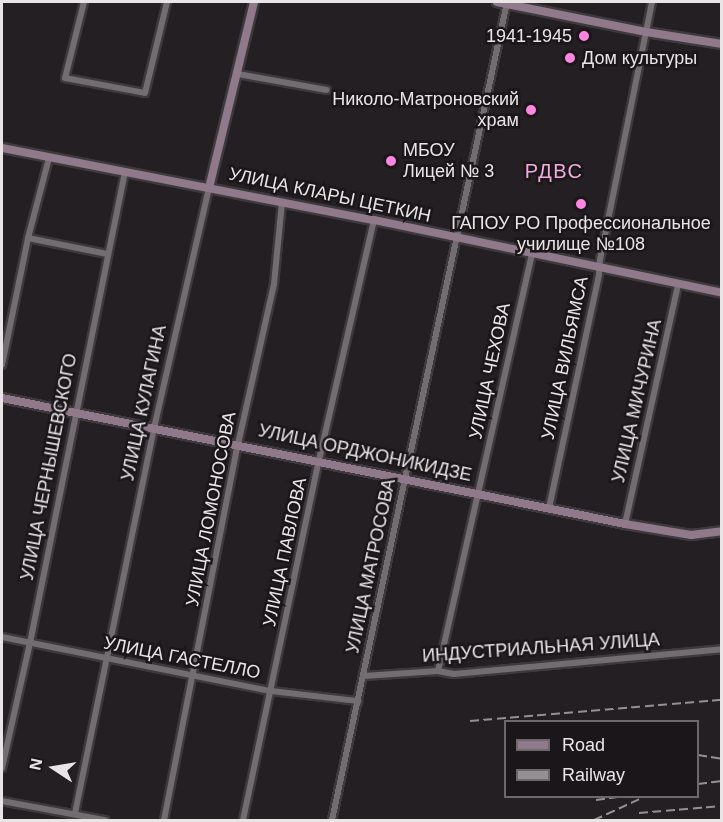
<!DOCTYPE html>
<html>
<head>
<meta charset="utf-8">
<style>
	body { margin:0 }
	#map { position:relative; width:723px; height:822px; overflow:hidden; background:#241f23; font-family:Helvetica,sans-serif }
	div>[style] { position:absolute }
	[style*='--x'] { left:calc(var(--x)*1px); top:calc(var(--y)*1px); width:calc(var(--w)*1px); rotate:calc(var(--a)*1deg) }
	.roads { filter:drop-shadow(2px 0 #3d393c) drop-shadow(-2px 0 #3d393c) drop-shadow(0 2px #3d393c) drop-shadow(0 -2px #3d393c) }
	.street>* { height:6px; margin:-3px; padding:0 3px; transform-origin:3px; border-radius:3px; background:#736c71 }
	.secondary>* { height:8px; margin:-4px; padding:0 4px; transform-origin:4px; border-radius:4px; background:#90798a }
	.rail>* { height:1.5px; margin-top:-0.75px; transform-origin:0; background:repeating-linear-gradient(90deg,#959093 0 9px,transparent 0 13.5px) }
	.dots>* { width:16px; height:16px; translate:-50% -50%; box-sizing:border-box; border:3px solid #1b1619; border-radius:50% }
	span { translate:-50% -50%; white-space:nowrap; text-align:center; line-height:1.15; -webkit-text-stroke:5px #1b1619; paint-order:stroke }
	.poi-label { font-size:18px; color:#e9e5e7 }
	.right { translate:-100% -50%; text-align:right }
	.left { translate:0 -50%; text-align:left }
	.street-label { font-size:18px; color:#e9e5e7 }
	.neighbourhood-label { font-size:20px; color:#f0acdd; letter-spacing:1.5px }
	.frame { position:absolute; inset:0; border:3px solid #e9e5e7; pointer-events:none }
	.legend { position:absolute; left:504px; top:720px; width:195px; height:78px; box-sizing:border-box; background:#1b1619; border:2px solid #6d696b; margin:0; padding:8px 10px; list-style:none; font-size:18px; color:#e9e5e7 }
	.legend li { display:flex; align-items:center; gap:12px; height:30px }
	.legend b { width:30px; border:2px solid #6d696b }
	.north { position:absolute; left:24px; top:738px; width:60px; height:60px; -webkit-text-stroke:4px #1b1619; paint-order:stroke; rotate:282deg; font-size:16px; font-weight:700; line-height:24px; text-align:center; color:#e9e5e7 }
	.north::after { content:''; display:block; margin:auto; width:21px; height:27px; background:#e9e5e7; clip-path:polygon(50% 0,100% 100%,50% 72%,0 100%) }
</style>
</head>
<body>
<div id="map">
	<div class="roads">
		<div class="street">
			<i style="--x:84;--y:2;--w:78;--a:104"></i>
			<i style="--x:65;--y:78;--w:81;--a:10.6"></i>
			<i style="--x:145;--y:93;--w:94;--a:-76.4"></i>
			<i style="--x:238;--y:74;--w:90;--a:10.2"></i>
			<i style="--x:28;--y:238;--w:81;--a:11.4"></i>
			<i style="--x:2;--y:365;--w:130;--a:-78.4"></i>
			<i style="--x:28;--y:238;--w:83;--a:-75.3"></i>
			<i style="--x:549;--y:508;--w:239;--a:-77.9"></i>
			<i style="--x:599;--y:274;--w:14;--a:-86"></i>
			<i style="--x:600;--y:260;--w:263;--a:-78.6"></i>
			<i style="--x:625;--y:524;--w:246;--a:-77.5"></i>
			<i style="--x:2;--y:637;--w:274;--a:11.4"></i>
			<i style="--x:271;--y:691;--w:88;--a:6.6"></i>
			<i style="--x:438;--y:671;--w:427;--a:-77.3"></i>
			<i style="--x:364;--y:676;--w:74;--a:-3.9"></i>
			<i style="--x:438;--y:671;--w:16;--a:11"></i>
			<i style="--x:454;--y:674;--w:269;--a:-5.3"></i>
			<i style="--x:2;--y:768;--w:128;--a:-77.4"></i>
			<i style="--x:30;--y:643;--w:480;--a:-78.6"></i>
			<i style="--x:2;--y:801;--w:105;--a:10.5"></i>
			<i style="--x:75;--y:813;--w:393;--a:-78.4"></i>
			<i style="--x:154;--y:428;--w:246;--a:-77.1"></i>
			<i style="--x:164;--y:820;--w:383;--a:-78.9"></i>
			<i style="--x:238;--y:444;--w:164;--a:-77.3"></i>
			<i style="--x:274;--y:284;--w:82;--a:-84.4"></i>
			<i style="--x:243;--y:820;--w:368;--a:-78.1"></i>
			<i style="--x:319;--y:460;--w:246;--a:-77.1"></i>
			<i style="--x:332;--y:820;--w:837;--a:-77.92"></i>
		</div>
		<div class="secondary">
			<i style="--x:497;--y:2;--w:152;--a:11.4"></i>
			<i style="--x:646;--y:32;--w:77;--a:9"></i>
			<i style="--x:2;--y:148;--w:379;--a:11"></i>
			<i style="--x:374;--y:220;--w:356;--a:11.8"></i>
			<i style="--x:209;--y:188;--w:191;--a:-76.4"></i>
			<i style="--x:2;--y:398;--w:636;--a:11.43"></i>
			<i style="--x:625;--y:524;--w:67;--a:9.5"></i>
			<i style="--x:691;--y:535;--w:31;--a:-7"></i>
		</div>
	</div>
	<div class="rail">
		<i style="--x:470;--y:721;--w:253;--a:-4.8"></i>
		<i style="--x:698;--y:755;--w:24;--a:9"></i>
		<i style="--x:698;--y:784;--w:24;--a:-7"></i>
		<i style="--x:596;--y:800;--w:29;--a:-8"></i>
		<i style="--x:639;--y:813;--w:83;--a:-4.8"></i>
		<i style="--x:594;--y:820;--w:57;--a:-24.8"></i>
	</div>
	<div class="dots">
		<i style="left:584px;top:36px;background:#fe86e0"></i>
		<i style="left:570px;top:58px;background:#fe86e0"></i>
		<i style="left:531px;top:110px;background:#fe86e0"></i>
		<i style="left:391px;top:161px;background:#fe86e0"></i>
		<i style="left:581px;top:204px;background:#fe86e0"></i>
	</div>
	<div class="poi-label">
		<span class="right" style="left:572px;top:36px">1941-1945</span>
		<span class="left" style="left:582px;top:58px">Дом культуры</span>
		<span class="right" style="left:519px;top:110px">Николо-Матроновский<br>храм</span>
		<span class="left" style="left:403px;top:161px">МБОУ<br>Лицей № 3</span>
		<span style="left:581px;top:234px">ГАПОУ РО Профессиональное<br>училище №108</span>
	</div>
	<div class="street-label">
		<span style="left:330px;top:195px;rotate:12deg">УЛИЦА КЛАРЫ ЦЕТКИН</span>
		<span style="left:565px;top:358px;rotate:-78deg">УЛИЦА ВИЛЬЯМСА</span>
		<span style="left:490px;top:371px;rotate:-78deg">УЛИЦА ЧЕХОВА</span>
		<span style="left:637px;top:401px;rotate:-77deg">УЛИЦА МИЧУРИНА</span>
		<span style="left:144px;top:403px;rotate:-78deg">УЛИЦА КУЛАГИНА</span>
		<span style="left:365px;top:453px;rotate:12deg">УЛИЦА ОРДЖОНИКИДЗЕ</span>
		<span style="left:49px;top:467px;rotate:-79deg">УЛИЦА ЧЕРНЫШЕВСКОГО</span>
		<span style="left:211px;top:509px;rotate:-79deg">УЛИЦА ЛОМОНОСОВА</span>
		<span style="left:285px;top:552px;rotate:-78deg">УЛИЦА ПАВЛОВА</span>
		<span style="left:371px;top:566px;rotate:-78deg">УЛИЦА МАТРОСОВА</span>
		<span style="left:541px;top:648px;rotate:-4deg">ИНДУСТРИАЛЬНАЯ УЛИЦА</span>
		<span style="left:182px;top:658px;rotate:11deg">УЛИЦА ГАСТЕЛЛО</span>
	</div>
	<div class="neighbourhood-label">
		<span style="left:554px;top:171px">РДВС</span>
	</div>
	<div class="frame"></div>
	<ul class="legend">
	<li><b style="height:8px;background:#90798a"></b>Road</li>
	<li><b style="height:8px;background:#959093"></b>Railway</li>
	</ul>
	<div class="north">N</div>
</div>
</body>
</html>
